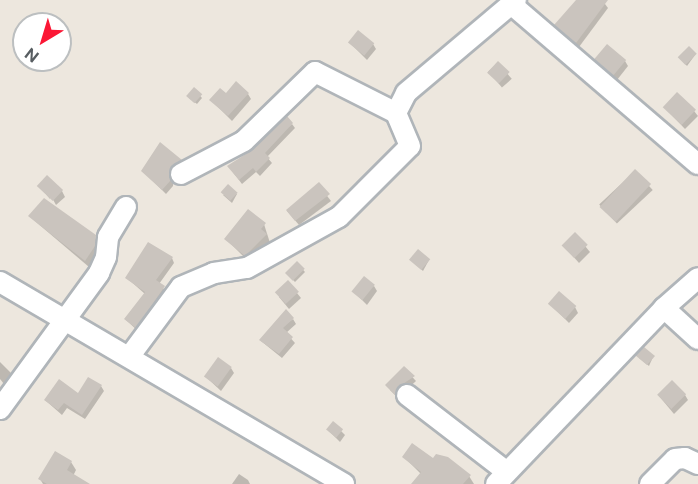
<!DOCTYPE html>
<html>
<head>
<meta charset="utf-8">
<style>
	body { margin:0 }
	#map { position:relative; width:698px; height:484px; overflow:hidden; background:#ede7de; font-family:"Public Sans",sans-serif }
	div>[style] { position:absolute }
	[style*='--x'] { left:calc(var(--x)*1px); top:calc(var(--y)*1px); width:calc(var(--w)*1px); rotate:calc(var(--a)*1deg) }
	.shadow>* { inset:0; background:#0003; transform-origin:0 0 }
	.building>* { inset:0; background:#cac4be; transform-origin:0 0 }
	.roads { filter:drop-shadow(2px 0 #b0b5b9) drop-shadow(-2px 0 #b0b5b9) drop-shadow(0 2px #b0b5b9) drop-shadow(0 -2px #b0b5b9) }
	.minor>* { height:20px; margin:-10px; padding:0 10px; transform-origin:10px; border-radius:10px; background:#fff }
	span { translate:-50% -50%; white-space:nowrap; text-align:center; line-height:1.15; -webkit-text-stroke:4.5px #fff; paint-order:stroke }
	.north { position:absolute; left:12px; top:12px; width:60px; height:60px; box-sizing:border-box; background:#fff; border:2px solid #bcbfc0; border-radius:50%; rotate:218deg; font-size:16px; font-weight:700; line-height:24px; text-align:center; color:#585e62 }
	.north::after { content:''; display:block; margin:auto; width:21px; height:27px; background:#fb1735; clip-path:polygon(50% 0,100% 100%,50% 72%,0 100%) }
</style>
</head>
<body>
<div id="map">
	<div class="shadow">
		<i style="clip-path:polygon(584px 0,602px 0,608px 8px,579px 47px,556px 25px)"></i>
		<i style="clip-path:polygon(350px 43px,373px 44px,376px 49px,367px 60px)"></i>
		<i style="clip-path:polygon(695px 55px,687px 66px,681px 59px)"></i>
		<i style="clip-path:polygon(596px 60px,625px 61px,628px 66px,617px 80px)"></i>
		<i style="left:498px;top:63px;width:21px;height:13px;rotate:49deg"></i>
		<i style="clip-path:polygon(194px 89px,202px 98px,197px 104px,189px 98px)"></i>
		<i style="clip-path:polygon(248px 94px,251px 99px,232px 121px,211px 100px)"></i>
		<i style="clip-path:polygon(664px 107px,694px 111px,698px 116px,685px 129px)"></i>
		<i style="clip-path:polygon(292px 124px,295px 128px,267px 157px,272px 163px,260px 176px,256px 172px,242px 184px,232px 171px)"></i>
		<i style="clip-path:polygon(160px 144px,184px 166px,173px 173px,173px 186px,166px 194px,143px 171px)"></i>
		<i style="left:635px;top:171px;width:26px;height:49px;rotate:47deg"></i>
		<i style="clip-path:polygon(318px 184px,331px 201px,299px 225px,287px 211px)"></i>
		<i style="clip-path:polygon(39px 186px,62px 191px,65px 197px,56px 205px,50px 194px,50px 199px)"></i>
		<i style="clip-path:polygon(237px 194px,232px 203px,223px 195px)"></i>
		<i style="clip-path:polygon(29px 216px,95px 236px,98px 254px,89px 267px)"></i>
		<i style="clip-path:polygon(264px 224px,270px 243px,250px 263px,226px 239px)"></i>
		<i style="clip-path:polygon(575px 234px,590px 252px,579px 263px,564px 246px)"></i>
		<i style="clip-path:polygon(172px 258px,174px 263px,159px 284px,166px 291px,138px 331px,126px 320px,145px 294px,127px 278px)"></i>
		<i style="clip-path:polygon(429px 260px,423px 271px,413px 262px)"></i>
		<i style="clip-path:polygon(297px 263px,305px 272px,295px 282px,288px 275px)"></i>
		<i style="clip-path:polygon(288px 282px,301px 298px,289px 309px,279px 297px)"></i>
		<i style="clip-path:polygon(374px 286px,377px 291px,367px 305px,354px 292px)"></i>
		<i style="clip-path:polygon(550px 304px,575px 307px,578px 313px,569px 323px)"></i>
		<i style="clip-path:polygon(293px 319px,296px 324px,286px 333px,295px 343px,282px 358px,261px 341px)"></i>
		<i style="clip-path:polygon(653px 357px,649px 366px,639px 358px)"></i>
		<i style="clip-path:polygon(0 362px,13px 375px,4px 384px,0 379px)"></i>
		<i style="clip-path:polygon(231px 368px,234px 373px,221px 391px,206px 377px)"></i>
		<i style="clip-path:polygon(404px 368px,416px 381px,398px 398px,390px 390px)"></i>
		<i style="clip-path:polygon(101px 386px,104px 391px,85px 419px,67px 408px,62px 415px,45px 400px,79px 396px)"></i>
		<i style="clip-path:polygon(685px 395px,688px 400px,674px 414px,659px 396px)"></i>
		<i style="clip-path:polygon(333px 423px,345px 435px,340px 442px,328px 430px)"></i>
		<i style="clip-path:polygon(404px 457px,433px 460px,469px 476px,474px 484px,416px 484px,421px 474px)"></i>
		<i style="clip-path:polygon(71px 462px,76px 470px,73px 476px,87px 484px,43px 484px,40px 479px)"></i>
		<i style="clip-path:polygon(239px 474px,248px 480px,250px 484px,232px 484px)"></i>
	</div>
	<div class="building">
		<i style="clip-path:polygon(576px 0,608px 0,576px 43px,554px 25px)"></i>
		<i style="left:358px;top:30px;width:21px;height:16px;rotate:39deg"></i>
		<i style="left:607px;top:44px;width:25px;height:20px;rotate:40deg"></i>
		<i style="left:689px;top:46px;width:11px;height:16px;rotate:45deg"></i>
		<i style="left:498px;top:61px;width:16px;height:16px;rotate:43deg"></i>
		<i style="clip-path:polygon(236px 81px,249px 93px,228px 116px,209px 100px,220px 88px,226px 93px)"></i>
		<i style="left:194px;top:87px;width:11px;height:12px;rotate:41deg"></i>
		<i style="left:677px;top:92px;width:26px;height:21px;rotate:43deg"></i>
		<i style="clip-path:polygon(287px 116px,293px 123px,265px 153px,270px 158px,256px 172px,253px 168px,239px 180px,227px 166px,252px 150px)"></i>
		<i style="clip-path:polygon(160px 142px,182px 160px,171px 168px,171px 180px,162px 190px,141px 171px)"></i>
		<i style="left:635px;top:169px;width:22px;height:52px;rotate:43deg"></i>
		<i style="left:47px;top:175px;width:22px;height:15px;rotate:43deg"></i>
		<i style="clip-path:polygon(319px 182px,330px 194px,295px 221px,286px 210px)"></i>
		<i style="left:228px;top:184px;width:13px;height:11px;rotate:42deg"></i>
		<i style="clip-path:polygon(44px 198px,96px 235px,95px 246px,85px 261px,28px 216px)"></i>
		<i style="clip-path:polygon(248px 209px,266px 223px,261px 229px,267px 234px,245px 256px,224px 239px)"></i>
		<i style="left:575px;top:232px;width:18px;height:19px;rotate:45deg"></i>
		<i style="clip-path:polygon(148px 242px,173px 257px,156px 280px,165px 286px,136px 328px,124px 319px,145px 292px,125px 278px)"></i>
		<i style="left:418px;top:249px;width:16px;height:14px;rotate:40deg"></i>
		<i style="left:297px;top:261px;width:11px;height:17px;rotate:45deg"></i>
		<i style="left:364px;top:276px;width:14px;height:20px;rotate:39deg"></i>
		<i style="left:288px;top:280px;width:16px;height:18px;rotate:47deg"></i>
		<i style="left:559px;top:291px;width:23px;height:17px;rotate:41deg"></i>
		<i style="clip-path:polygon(286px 309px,294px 318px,283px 328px,293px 337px,279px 354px,259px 340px)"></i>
		<i style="clip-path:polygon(644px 347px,655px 356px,647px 365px,635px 355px)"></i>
		<i style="left:218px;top:357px;width:17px;height:24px;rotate:36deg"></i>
		<i style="clip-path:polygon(404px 366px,415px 376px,398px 387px,395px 395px,385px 385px)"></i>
		<i style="clip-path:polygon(88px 377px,102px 385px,82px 415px,64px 403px,58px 410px,44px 400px,59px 379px,78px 393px)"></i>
		<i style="left:672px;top:380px;width:20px;height:21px;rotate:45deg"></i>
		<i style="left:333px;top:421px;width:13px;height:11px;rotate:39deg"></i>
		<i style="clip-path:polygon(412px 443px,433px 458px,436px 454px,448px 457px,471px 475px,463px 484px,411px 484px,421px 472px,402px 457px)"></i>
		<i style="clip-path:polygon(55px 451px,72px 461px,67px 470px,90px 484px,47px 484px,38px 479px)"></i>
	</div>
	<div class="roads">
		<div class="minor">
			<i style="--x:511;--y:4;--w:246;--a:40.6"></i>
			<i style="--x:181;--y:174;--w:71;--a:-27.6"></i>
			<i style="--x:244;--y:141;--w:99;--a:-44.2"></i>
			<i style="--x:315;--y:72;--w:91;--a:26.8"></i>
			<i style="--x:0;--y:282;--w:399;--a:30.4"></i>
			<i style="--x:664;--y:308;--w:46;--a:42.4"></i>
			<i style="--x:129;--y:357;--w:87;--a:-53.4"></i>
			<i style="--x:181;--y:287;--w:36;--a:-23"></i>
			<i style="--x:214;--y:273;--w:33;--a:-9"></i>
			<i style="--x:247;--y:268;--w:105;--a:-29"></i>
			<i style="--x:339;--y:217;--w:100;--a:-45"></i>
			<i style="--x:410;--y:146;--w:36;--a:-113"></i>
			<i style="--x:396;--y:113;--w:22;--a:-63"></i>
			<i style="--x:406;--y:93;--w:144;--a:-40.2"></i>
			<i style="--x:407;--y:395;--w:126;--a:37.6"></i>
			<i style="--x:0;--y:409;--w:168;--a:-53.9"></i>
			<i style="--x:99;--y:273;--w:17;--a:-66"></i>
			<i style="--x:106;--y:257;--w:20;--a:-84"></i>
			<i style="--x:108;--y:237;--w:35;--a:-59"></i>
			<i style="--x:496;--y:484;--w:243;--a:-46.3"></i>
			<i style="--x:664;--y:308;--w:45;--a:-41.4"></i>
			<i style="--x:650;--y:484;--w:35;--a:-45"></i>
			<i style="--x:675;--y:459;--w:10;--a:-6"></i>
			<i style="--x:685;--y:458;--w:14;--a:25"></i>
		</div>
	</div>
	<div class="north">N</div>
</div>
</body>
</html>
